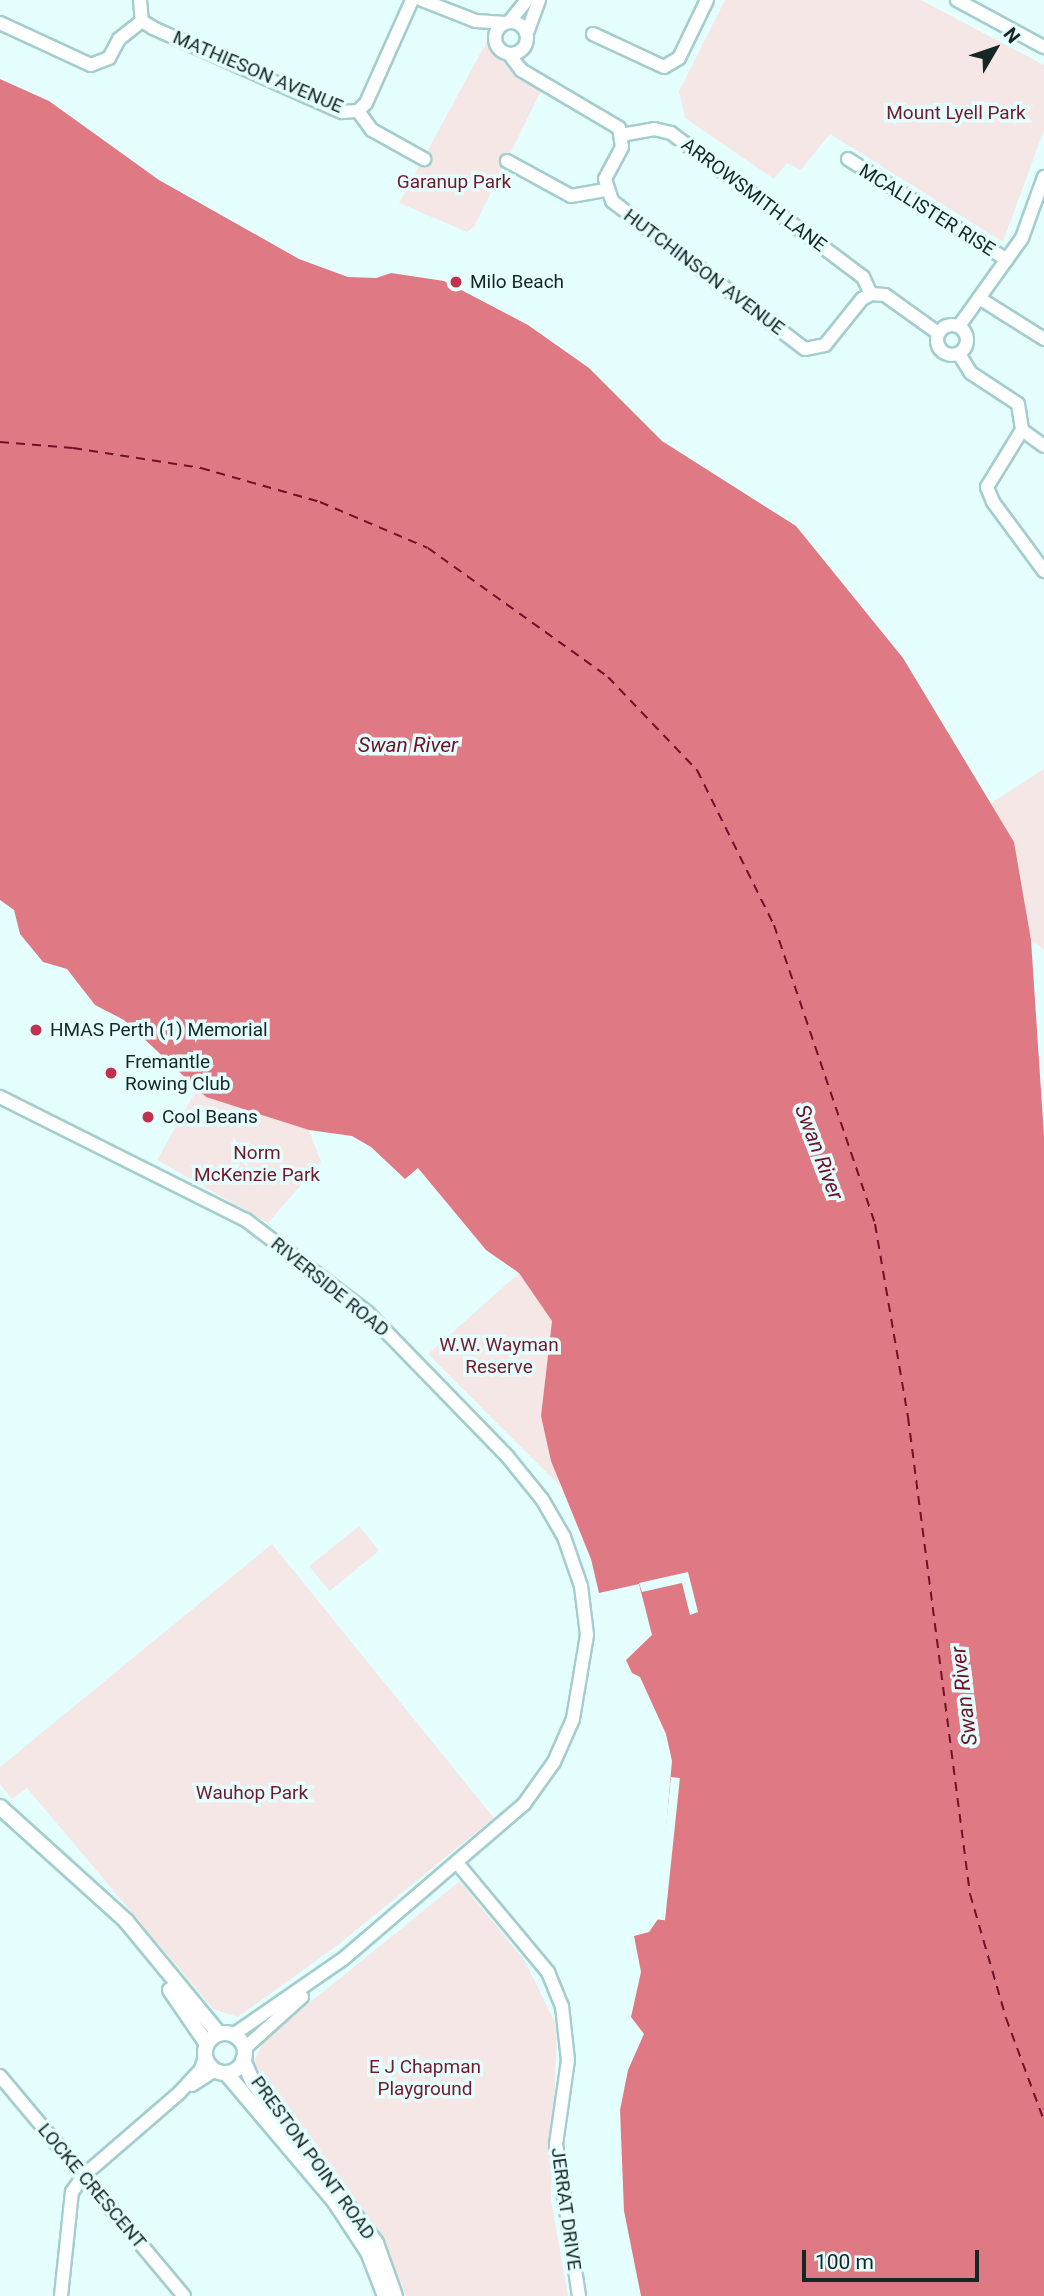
<!DOCTYPE html>
<html>
<head>
<meta charset="utf-8">
<style>
	body { margin:0 }
	#map { position:relative; width:1044px; height:2296px; overflow:hidden; background:#e5fffe; font-family:Roboto,sans-serif }
	div>[style] { position:absolute }
	[style*='--x'] { left:calc(var(--x)*1px); top:calc(var(--y)*1px); width:calc(var(--w)*1px); rotate:calc(var(--a)*1deg) }
	.green>* { inset:0; background:#f6e7e7; transform-origin:0 0 }
	.water>* { inset:0; background:#df7984 }
	.pier>* { inset:0; background:#e5fffe; transform-origin:0 0 }
	.ferry>* { height:2px; margin-top:-1px; transform-origin:0; background:repeating-linear-gradient(90deg,#6f1127 0 9px,transparent 0 16px) }
	.roads { filter:drop-shadow(2px 0 #a4cecd) drop-shadow(-2px 0 #a4cecd) drop-shadow(0 2px #a4cecd) drop-shadow(0 -2px #a4cecd) }
	.minor>* { height:12px; margin:-6px; padding:0 6px; transform-origin:6px; border-radius:6px; background:#fff }
	.minor>.ring { margin:-6px; padding:0; box-sizing:content-box; background:none; border:12px solid #fff; border-radius:50% }
	.major>* { height:14px; margin:-7px; padding:0 7px; transform-origin:7px; border-radius:7px; background:#fff }
	.major>.ring { margin:-7px; padding:0; box-sizing:content-box; background:none; border:14px solid #fff; border-radius:50% }
	.dots>* { width:19px; height:19px; translate:-50% -50%; box-sizing:border-box; border:4px solid #e5fffe; border-radius:50% }
	span { translate:-50% -50%; white-space:nowrap; text-align:center; line-height:1.15; -webkit-text-stroke:7px #e5fffe; paint-order:stroke }
	.street-label { font-size:19px; color:#152625 }
	.park-label { font-size:19px; color:#74182c }
	.poi-label { font-size:19px; color:#152625 }
	.left { translate:0 -50%; text-align:left }
	.water-label { font-size:21px; color:#6f1127; font-style:italic }
	.north { position:absolute; left:960px; top:14px; width:70px; height:70px; -webkit-text-stroke:5px #e5fffe; paint-order:stroke; rotate:51deg; font-size:19px; font-weight:700; line-height:28px; text-align:center; color:#152625 }
	.north::after { content:''; display:block; margin:auto; width:24px; height:32px; background:#152625; clip-path:polygon(50% 0,100% 100%,50% 72%,0 100%) }
	.scale { position:absolute; left:802px; top:2250px; width:177px; height:32px; box-sizing:border-box; border:4px solid #152625; border-top:0; padding-left:9px; font-size:21px; line-height:24px; white-space:nowrap; color:#152625; -webkit-text-stroke:5px #e5fffe; paint-order:stroke }
</style>
</head>
<body>
<div id="map">
	<div class="green">
		<i style="clip-path:polygon(725px 0,921px 0,1044px 65px,1044px 130px,1003px 242px,830px 134px,801px 170px,787px 163px,774px 179px,685px 118px,679px 91px)"></i>
		<i style="clip-path:polygon(487px 41px,514px 75px,541px 91px,474px 227px,467px 232px,399px 203px)"></i>
		<i style="clip-path:polygon(1044px 769px,1044px 950px,1031px 940px,1014px 842px,991px 803px)"></i>
		<i style="clip-path:polygon(197px 1089px,206px 1097px,309px 1130px,321px 1162px,268px 1223px,157px 1160px)"></i>
		<i style="clip-path:polygon(519px 1273px,552px 1321px,541px 1416px,561px 1487px,428px 1354px)"></i>
		<i style="left:359px;top:1526px;width:32px;height:64px;rotate:51deg"></i>
		<i style="clip-path:polygon(272px 1544px,494px 1818px,338px 1945px,238px 2017px,213px 2009px,27px 1788px,12px 1799px,0 1784px,0 1767px)"></i>
		<i style="clip-path:polygon(460px 1881px,525px 1961px,557px 2027px,551px 2199px,568px 2296px,406px 2296px,381px 2233px,253px 2063px,265px 2039px)"></i>
	</div>
	<div class="water">
		<i style="clip-path:polygon(0 79px,49px 101px,159px 180px,299px 259px,348px 277px,376px 278px,391px 273px,444px 281px,528px 325px,589px 368px,662px 441px,796px 526px,903px 658px,1014px 842px,1031px 940px,1044px 1136px,1044px 2296px,641px 2296px,624px 2211px,620px 2110px,628px 2070px,644px 2034px,631px 2017px,641px 1972px,634px 1936px,649px 1932px,658px 1919px,672px 1761px,666px 1734px,640px 1677px,632px 1673px,626px 1660px,652px 1635px,639px 1584px,599px 1593px,591px 1559px,551px 1461px,541px 1416px,552px 1321px,519px 1273px,486px 1250px,418px 1168px,405px 1179px,371px 1147px,352px 1136px,309px 1130px,206px 1097px,124px 1020px,95px 1005px,67px 969px,43px 962px,20px 934px,14px 910px,0 900px)"></i>
	</div>
	<div class="pier">
		<i style="clip-path:polygon(688px 1572px,698px 1612px,690px 1615px,682px 1583px,642px 1592px,639px 1583px)"></i>
		<i style="left:671px;top:1777px;width:9px;height:143px;rotate:6deg"></i>
	</div>
	<div class="ferry">
		<i style="--x:0;--y:442;--w:73;--a:4.7"></i>
		<i style="--x:73;--y:448;--w:130;--a:8.9"></i>
		<i style="--x:201;--y:468;--w:124;--a:15.9"></i>
		<i style="--x:320;--y:502;--w:117;--a:23.1"></i>
		<i style="--x:428;--y:548;--w:221;--a:35.6"></i>
		<i style="--x:608;--y:677;--w:129;--a:46.3"></i>
		<i style="--x:697;--y:770;--w:173;--a:63.6"></i>
		<i style="--x:774;--y:925;--w:316;--a:71.3"></i>
		<i style="--x:875;--y:1224;--w:196;--a:80.3"></i>
		<i style="--x:908;--y:1417;--w:481;--a:82.6"></i>
		<i style="--x:970;--y:1894;--w:129;--a:73.8"></i>
		<i style="--x:1006;--y:2018;--w:110;--a:69.7"></i>
	</div>
	<div class="roads">
		<div class="minor">
			<i style="--x:140;--y:0;--w:21;--a:85"></i>
			<i style="--x:142;--y:21;--w:13;--a:32"></i>
			<i style="--x:153;--y:28;--w:207;--a:24"></i>
			<i style="--x:342;--y:112;--w:16;--a:-4"></i>
			<i style="--x:358;--y:111;--w:11;--a:-45"></i>
			<i style="--x:366;--y:103;--w:113;--a:-65.9"></i>
			<i style="--x:422;--y:0;--w:58;--a:21.3"></i>
			<i style="--x:476;--y:21;--w:29;--a:4"></i>
			<i style="--x:957;--y:0;--w:99;--a:28.4"></i>
			<i style="--x:510;--y:21;--w:27;--a:-51"></i>
			<i class="ring" style="left:495px;top:22px;width:20px;height:20px"></i>
			<i style="--x:0;--y:23;--w:100;--a:24.8"></i>
			<i style="--x:91;--y:65;--w:19;--a:-21"></i>
			<i style="--x:109;--y:58;--w:21;--a:-62"></i>
			<i style="--x:119;--y:39;--w:29;--a:-38"></i>
			<i style="--x:527;--y:33;--w:35;--a:-70"></i>
			<i style="--x:593;--y:34;--w:78;--a:24.9"></i>
			<i style="--x:664;--y:67;--w:17;--a:-31"></i>
			<i style="--x:679;--y:58;--w:64;--a:-64.2"></i>
			<i style="--x:509;--y:54;--w:20;--a:53"></i>
			<i style="--x:521;--y:70;--w:114;--a:30.6"></i>
			<i style="--x:619;--y:128;--w:19;--a:81"></i>
			<i style="--x:622;--y:147;--w:36;--a:118"></i>
			<i style="--x:605;--y:179;--w:23;--a:72"></i>
			<i style="--x:612;--y:201;--w:243;--a:37.5"></i>
			<i style="--x:805;--y:349;--w:20;--a:-11"></i>
			<i style="--x:825;--y:345;--w:59;--a:-51.2"></i>
			<i style="--x:862;--y:299;--w:10;--a:-29"></i>
			<i style="--x:871;--y:294;--w:14;--a:4"></i>
			<i style="--x:885;--y:295;--w:65;--a:35.6"></i>
			<i style="--x:358;--y:111;--w:24;--a:54"></i>
			<i style="--x:372;--y:130;--w:60;--a:29.1"></i>
			<i style="--x:621;--y:135;--w:34;--a:-10"></i>
			<i style="--x:654;--y:129;--w:17;--a:13"></i>
			<i style="--x:671;--y:133;--w:240;--a:36.9"></i>
			<i style="--x:863;--y:277;--w:19;--a:65"></i>
			<i style="--x:848;--y:159;--w:188;--a:32.4"></i>
			<i style="--x:507;--y:161;--w:73;--a:28.7"></i>
			<i style="--x:571;--y:196;--w:36;--a:-10"></i>
			<i style="--x:979;--y:298;--w:77;--a:32.2"></i>
			<i class="ring" style="left:937px;top:325px;width:18px;height:18px"></i>
			<i style="--x:959;--y:326;--w:108;--a:-54.4"></i>
			<i style="--x:1022;--y:238;--w:65;--a:-70.2"></i>
			<i style="--x:959;--y:354;--w:22;--a:58"></i>
			<i style="--x:971;--y:373;--w:56;--a:33.4"></i>
			<i style="--x:1018;--y:404;--w:26;--a:81"></i>
			<i style="--x:1022;--y:430;--w:67;--a:121.6"></i>
			<i style="--x:987;--y:487;--w:16;--a:68"></i>
			<i style="--x:993;--y:502;--w:86;--a:53.5"></i>
			<i style="--x:1022;--y:430;--w:27;--a:36"></i>
			<i style="--x:0;--y:1097;--w:275;--a:26.6"></i>
			<i style="--x:246;--y:1220;--w:153;--a:37.3"></i>
			<i style="--x:368;--y:1313;--w:199;--a:45.8"></i>
			<i style="--x:507;--y:1456;--w:55;--a:50.9"></i>
			<i style="--x:542;--y:1499;--w:44;--a:59.9"></i>
			<i style="--x:564;--y:1537;--w:52;--a:70.9"></i>
			<i style="--x:581;--y:1586;--w:49;--a:83"></i>
			<i style="--x:587;--y:1635;--w:85;--a:99.5"></i>
			<i style="--x:573;--y:1719;--w:47;--a:113.8"></i>
			<i style="--x:554;--y:1762;--w:52;--a:125.5"></i>
			<i style="--x:524;--y:1804;--w:238;--a:139.4"></i>
			<i style="--x:343;--y:1959;--w:134;--a:145.4"></i>
			<i style="--x:458;--y:1864;--w:141;--a:50.2"></i>
			<i style="--x:548;--y:1972;--w:37;--a:68"></i>
			<i style="--x:562;--y:2006;--w:54;--a:83.7"></i>
			<i style="--x:568;--y:2060;--w:85;--a:98.1"></i>
			<i style="--x:556;--y:2144;--w:154;--a:81.4"></i>
			<i style="--x:244;--y:2049;--w:78;--a:-41.9"></i>
			<i style="--x:0;--y:2076;--w:287;--a:50.1"></i>
			<i style="--x:192;--y:2085;--w:27;--a:-33"></i>
			<i style="--x:61;--y:2296;--w:105;--a:-84"></i>
			<i style="--x:72;--y:2192;--w:19;--a:-55"></i>
			<i style="--x:83;--y:2176;--w:127;--a:-40.8"></i>
			<i style="--x:179;--y:2093;--w:33;--a:-47"></i>
			<i style="--x:201;--y:2069;--w:13;--a:-72"></i>
		</div>
		<div class="major">
			<i style="--x:0;--y:1807;--w:170;--a:42.1"></i>
			<i style="--x:126;--y:1921;--w:146;--a:50.5"></i>
			<i style="--x:170;--y:1990;--w:65;--a:55.6"></i>
			<i class="ring" style="left:205px;top:2033px;width:26px;height:26px"></i>
			<i style="--x:243;--y:2060;--w:24;--a:66"></i>
			<i style="--x:253;--y:2082;--w:203;--a:52.6"></i>
			<i style="--x:376;--y:2243;--w:56;--a:70.3"></i>
			<i style="--x:226;--y:2073;--w:169;--a:49.8"></i>
			<i style="--x:335;--y:2202;--w:60;--a:56.6"></i>
			<i style="--x:368;--y:2252;--w:47;--a:68.9"></i>
		</div>
	</div>
	<div class="dots">
		<i style="left:456px;top:282px;background:#c13150"></i>
		<i style="left:36px;top:1030px;background:#c13150"></i>
		<i style="left:111px;top:1073px;background:#c13150"></i>
		<i style="left:148px;top:1117px;background:#c13150"></i>
	</div>
	<div class="street-label">
		<span style="left:258px;top:72px;rotate:23deg">MATHIESON AVENUE</span>
		<span style="left:754px;top:195px;rotate:37deg">ARROWSMITH LANE</span>
		<span style="left:927px;top:210px;rotate:32deg">MCALLISTER RISE</span>
		<span style="left:704px;top:272px;rotate:37deg">HUTCHINSON AVENUE</span>
		<span style="left:330px;top:1287px;rotate:39deg">RIVERSIDE ROAD</span>
		<span style="left:313px;top:2158px;rotate:54deg">PRESTON POINT ROAD</span>
		<span style="left:92px;top:2186px;rotate:50deg">LOCKE CRESCENT</span>
		<span style="left:566px;top:2209px;rotate:82deg">JERRAT DRIVE</span>
	</div>
	<div class="park-label">
		<span style="left:956px;top:113px">Mount Lyell Park</span>
		<span style="left:454px;top:182px">Garanup Park</span>
		<span style="left:257px;top:1164px">Norm<br>McKenzie Park</span>
		<span style="left:499px;top:1356px">W.W. Wayman<br>Reserve</span>
		<span style="left:252px;top:1793px">Wauhop Park</span>
		<span style="left:425px;top:2078px">E J Chapman<br>Playground</span>
	</div>
	<div class="poi-label">
		<span class="left" style="left:470px;top:282px">Milo Beach</span>
		<span class="left" style="left:50px;top:1030px">HMAS Perth (1) Memorial</span>
		<span class="left" style="left:125px;top:1073px">Fremantle<br>Rowing Club</span>
		<span class="left" style="left:162px;top:1117px">Cool Beans</span>
	</div>
	<div class="water-label">
		<span style="left:408px;top:745px">Swan River</span>
		<span style="left:819px;top:1152px;rotate:69deg">Swan River</span>
		<span style="left:964px;top:1696px;rotate:-97deg">Swan River</span>
	</div>
	<div class="north">N</div>
	<div class="scale">100 m</div>
</div>
</body>
</html>
